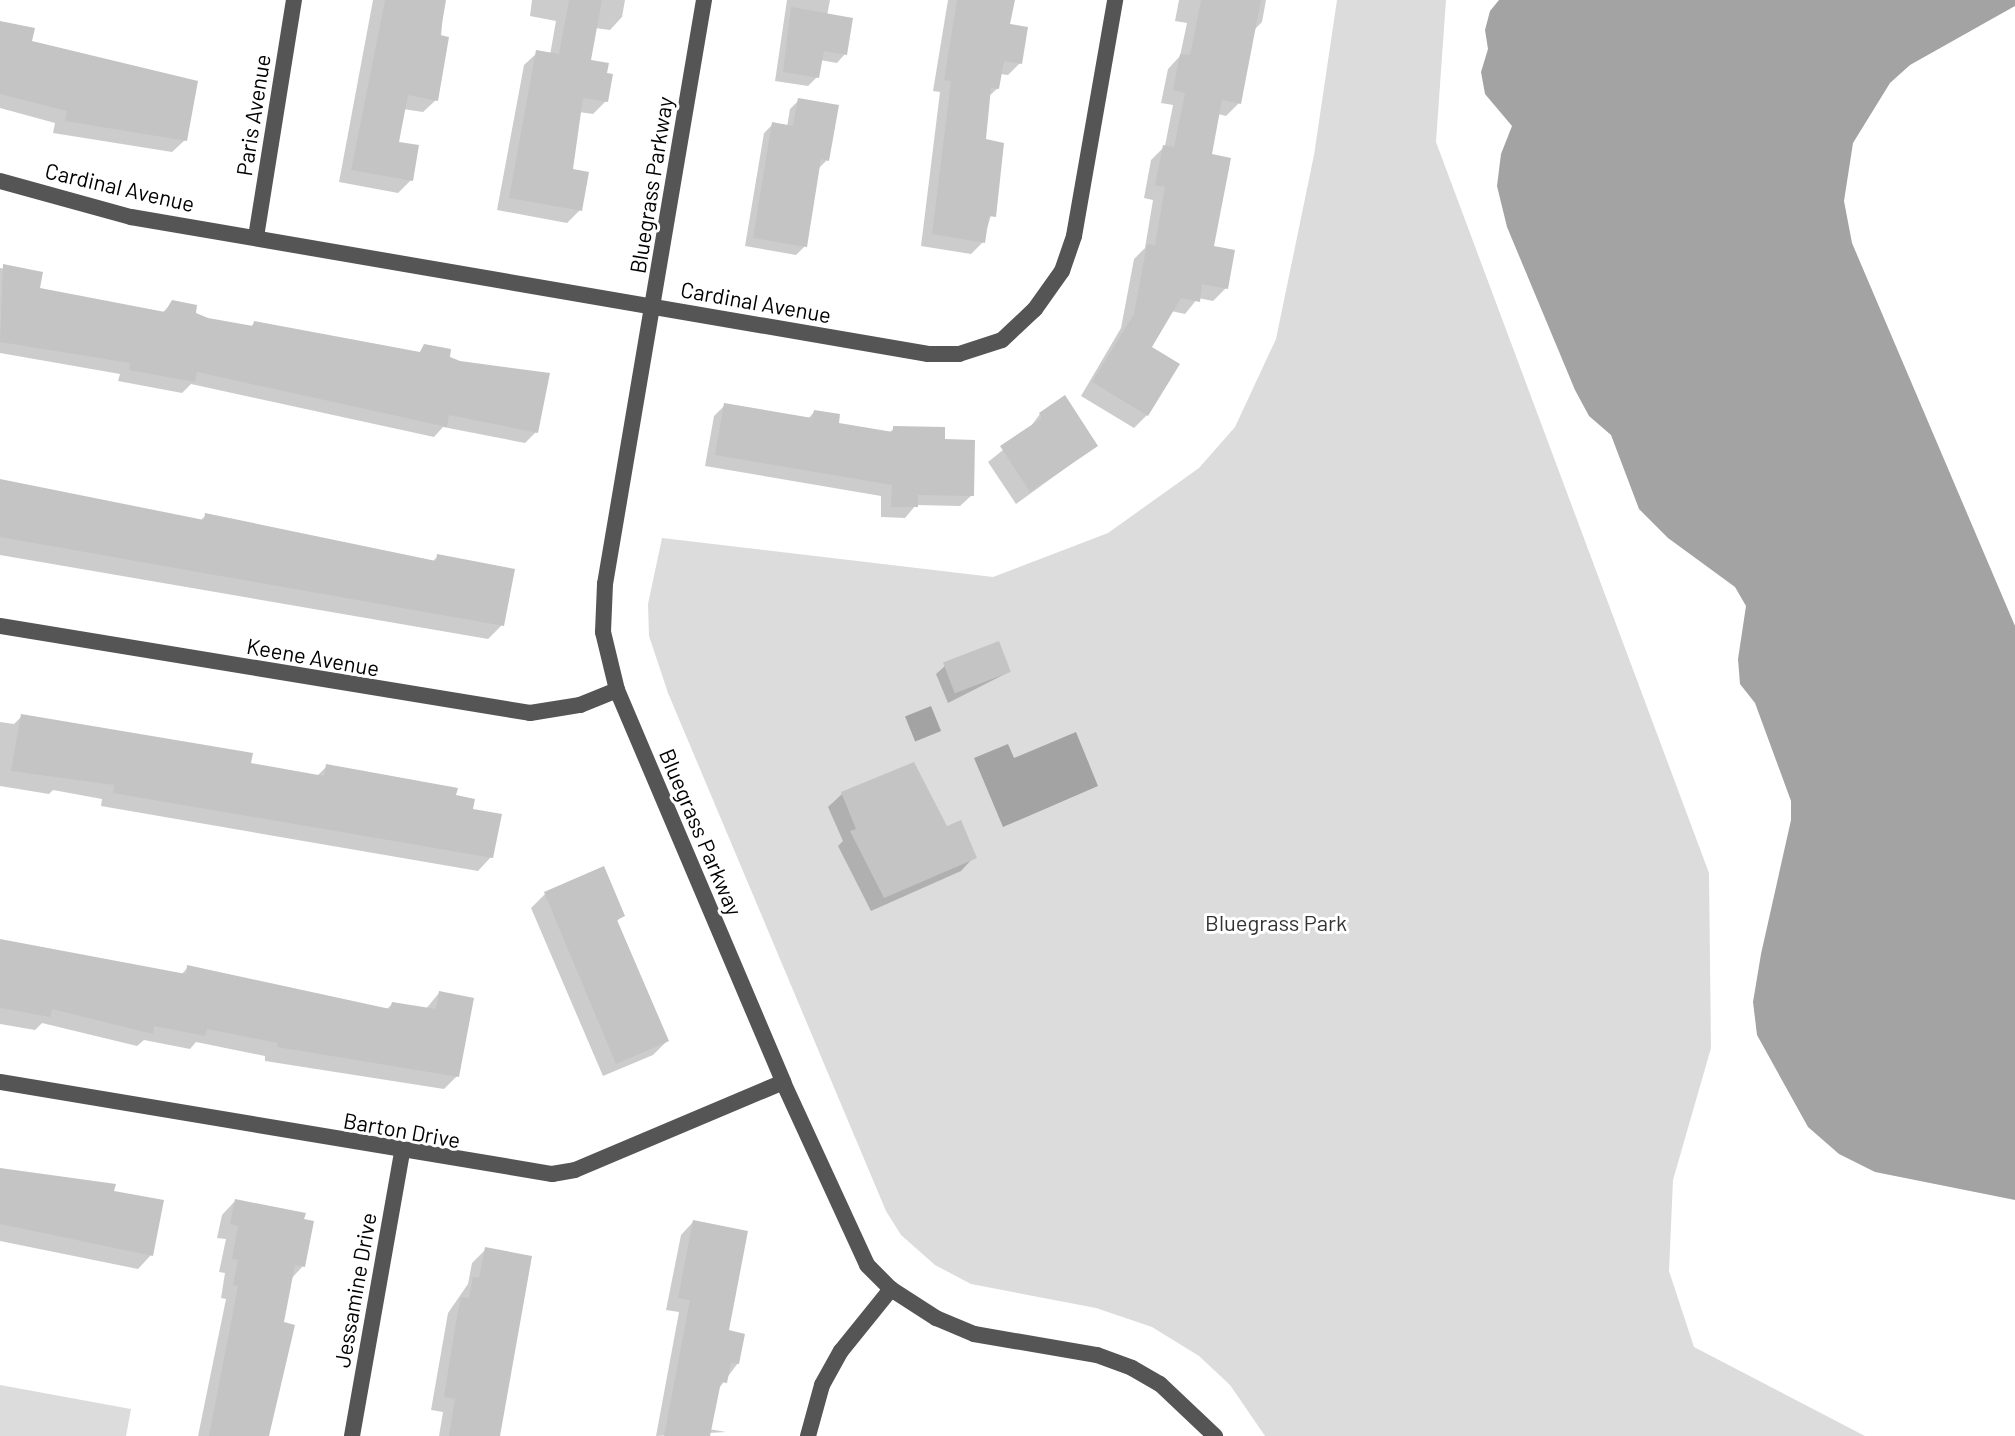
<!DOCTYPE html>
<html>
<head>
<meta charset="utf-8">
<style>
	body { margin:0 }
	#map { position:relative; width:2015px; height:1436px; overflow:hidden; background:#fff; font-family:Barlow,sans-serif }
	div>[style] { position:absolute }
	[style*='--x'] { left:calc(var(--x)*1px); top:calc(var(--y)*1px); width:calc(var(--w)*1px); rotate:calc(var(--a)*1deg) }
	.green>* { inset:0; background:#dcdcdc }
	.water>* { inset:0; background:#a3a3a3; transform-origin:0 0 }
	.shadow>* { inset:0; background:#0003 }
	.building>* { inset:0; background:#c4c4c4; transform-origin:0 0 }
	.minor>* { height:16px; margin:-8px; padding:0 8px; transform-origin:8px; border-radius:8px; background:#555 }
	span { translate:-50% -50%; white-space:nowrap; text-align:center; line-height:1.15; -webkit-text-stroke:6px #fff; paint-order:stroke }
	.street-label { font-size:22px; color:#000 }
	.park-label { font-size:22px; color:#333 }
</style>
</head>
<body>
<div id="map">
	<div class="green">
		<i style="clip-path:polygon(1337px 0,1446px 0,1436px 142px,1709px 873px,1711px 1048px,1673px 1180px,1669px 1271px,1694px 1347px,1865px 1436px,1265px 1436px,1230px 1385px,1199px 1356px,1152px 1327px,1096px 1308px,971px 1284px,935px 1265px,901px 1235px,886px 1211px,668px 693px,649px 636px,648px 604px,662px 538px,993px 577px,1108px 533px,1199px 468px,1235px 427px,1276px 339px,1314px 155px)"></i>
		<i style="clip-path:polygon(0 1385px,131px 1409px,126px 1436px,0 1436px)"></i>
	</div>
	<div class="water">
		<i style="clip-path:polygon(1499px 0,2015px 0,2015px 6px,1910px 65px,1890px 83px,1853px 143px,1844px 201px,1852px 243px,2015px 626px,2015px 1200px,1875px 1172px,1839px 1154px,1808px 1127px,1757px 1035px,1753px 1002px,1761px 954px,1791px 820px,1791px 801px,1755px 703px,1740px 684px,1738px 659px,1746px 606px,1735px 587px,1668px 538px,1639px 509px,1611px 435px,1589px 416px,1575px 390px,1507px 227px,1497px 186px,1501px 154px,1512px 126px,1485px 94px,1481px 72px,1488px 49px,1485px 30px,1490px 11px)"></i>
		<i style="left:931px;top:706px;width:27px;height:28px;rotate:68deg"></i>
		<i style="clip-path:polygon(1076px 732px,1098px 786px,1003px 827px,974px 758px,1008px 744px,1014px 758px)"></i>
	</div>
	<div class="shadow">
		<i style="clip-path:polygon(373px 0,444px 0,436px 100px,423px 112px,403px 109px,397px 143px,411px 180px,398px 193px,339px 182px)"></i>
		<i style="clip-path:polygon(532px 0,625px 0,622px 17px,610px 30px,595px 28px,589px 62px,606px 101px,593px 114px,579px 112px,571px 171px,580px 210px,567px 223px,497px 210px,524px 65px,537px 53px,550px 55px,556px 21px,530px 16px)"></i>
		<i style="clip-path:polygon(787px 0,830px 0,827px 16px,845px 54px,837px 63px,820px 60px,817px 77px,808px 86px,775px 81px)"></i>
		<i style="clip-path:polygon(948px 0,1013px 0,1008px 26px,1020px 63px,1008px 75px,1000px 74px,998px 88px,988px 97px,984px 141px,998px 192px,983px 242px,971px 254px,921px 246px,940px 92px,933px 91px)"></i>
		<i style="clip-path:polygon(1179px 0,1266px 0,1262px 22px,1253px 31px,1239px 103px,1226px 116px,1218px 114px,1210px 156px,1211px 248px,1226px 288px,1213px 301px,1198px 298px,1185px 314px,1171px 311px,1149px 347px,1147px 415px,1134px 428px,1081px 396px,1121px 328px,1134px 259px,1145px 248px,1153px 200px,1144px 198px,1151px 160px,1165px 146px,1173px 105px,1161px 103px,1168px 69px,1180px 56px,1187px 23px,1175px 21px)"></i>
		<i style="clip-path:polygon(0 23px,30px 42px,185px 140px,172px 152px,53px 133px,55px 123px,0 108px)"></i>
		<i style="clip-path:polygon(799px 100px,827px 160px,818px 169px,805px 246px,796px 255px,745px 246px,764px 133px,773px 124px,787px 127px,790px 109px)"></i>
		<i style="clip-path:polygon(0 268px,40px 274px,37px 290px,161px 314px,173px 302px,207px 320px,250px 328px,254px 323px,418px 354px,425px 346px,536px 432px,525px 443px,443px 427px,434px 437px,191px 384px,182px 393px,118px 381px,120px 374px,0 353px)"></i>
		<i style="clip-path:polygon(725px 405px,807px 420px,814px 412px,837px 424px,889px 433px,894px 428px,943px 441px,972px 495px,960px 506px,916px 505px,905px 518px,881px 517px,881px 496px,705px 466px,714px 416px)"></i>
		<i style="clip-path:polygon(1040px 414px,1096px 446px,1016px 504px,988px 462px,1028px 430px)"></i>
		<i style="clip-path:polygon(0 481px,200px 521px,206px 515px,432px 562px,438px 556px,502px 625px,488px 639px,0 555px)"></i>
		<i style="clip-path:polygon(945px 666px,1009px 672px,948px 703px,936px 674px)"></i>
		<i style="clip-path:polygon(21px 717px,250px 754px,248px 764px,317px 776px,327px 766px,454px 797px,471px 810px,491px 857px,478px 871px,101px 806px,102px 799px,53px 790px,49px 794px,0 786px,0 722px,14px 724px)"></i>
		<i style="clip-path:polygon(842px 794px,946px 829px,974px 857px,961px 871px,871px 911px,838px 846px,843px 841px,828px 807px)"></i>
		<i style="clip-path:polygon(603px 869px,622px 916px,616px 922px,667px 1041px,653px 1055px,603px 1076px,531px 908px,545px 894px)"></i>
		<i style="clip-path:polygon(0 942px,181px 975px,188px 967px,386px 1010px,392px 1004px,425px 1010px,439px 993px,457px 1076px,444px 1089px,265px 1061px,265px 1056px,196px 1042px,190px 1049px,144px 1040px,137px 1046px,42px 1023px,35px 1030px,0 1024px)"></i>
		<i style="clip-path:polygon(0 1170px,151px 1255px,138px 1269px,0 1241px)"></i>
		<i style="clip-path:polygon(235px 1201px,303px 1266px,291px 1279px,282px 1324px,293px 1326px,267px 1436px,198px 1436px,226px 1299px,221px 1298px,225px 1273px,219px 1272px,226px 1239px,217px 1238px,222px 1215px)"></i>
		<i style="clip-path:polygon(693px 1222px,738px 1363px,717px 1391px,709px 1429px,726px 1432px,656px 1436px,679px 1312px,666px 1310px,681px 1235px)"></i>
		<i style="clip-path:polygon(486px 1249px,499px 1436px,439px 1436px,443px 1412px,431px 1410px,448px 1313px,468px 1284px,472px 1263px)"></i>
	</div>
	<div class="building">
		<i style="clip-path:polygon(385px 0,446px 0,440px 35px,449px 37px,438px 101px,408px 95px,399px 142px,419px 145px,413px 181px,351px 170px)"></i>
		<i style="clip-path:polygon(569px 0,602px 0,591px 60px,609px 63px,607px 73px,613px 74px,608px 102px,583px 98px,573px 169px,589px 172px,582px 211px,509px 198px,536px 50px,559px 54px)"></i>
		<i style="clip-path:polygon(957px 0,1015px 0,1010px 24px,1028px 27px,1022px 64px,1004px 61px,999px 89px,991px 88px,986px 139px,1004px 143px,996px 217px,989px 216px,985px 243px,932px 234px,951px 81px,944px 80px)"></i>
		<i style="clip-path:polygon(1201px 0,1261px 0,1241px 104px,1222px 100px,1212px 154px,1231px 158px,1214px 246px,1235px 250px,1228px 289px,1202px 284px,1200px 302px,1181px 298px,1152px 347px,1180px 364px,1148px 416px,1092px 382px,1134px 314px,1147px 244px,1155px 245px,1165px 187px,1155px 185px,1163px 145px,1174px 147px,1185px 93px,1173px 90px,1180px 54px,1190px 55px)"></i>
		<i style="clip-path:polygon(791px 7px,853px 18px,847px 55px,824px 51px,819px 78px,783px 72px)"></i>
		<i style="clip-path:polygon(0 21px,35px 28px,32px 41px,198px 81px,187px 141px,65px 121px,67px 111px,0 94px)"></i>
		<i style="clip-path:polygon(798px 98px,839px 105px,829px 161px,821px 159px,807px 247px,753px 238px,772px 122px,793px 126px)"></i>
		<i style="clip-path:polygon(3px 264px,43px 272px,40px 288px,165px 312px,172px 300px,197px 305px,196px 313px,208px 318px,253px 326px,254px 321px,420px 352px,424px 344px,451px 349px,450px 357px,460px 361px,550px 373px,538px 433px,449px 415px,447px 427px,197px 372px,195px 382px,129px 370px,130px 363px,0 342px)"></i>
		<i style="clip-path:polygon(1065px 395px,1098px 446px,1030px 492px,1000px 446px,1042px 418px,1039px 413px)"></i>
		<i style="clip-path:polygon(724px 403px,812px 418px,814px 410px,840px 414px,839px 423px,893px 432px,893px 426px,945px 427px,945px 439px,975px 440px,974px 496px,918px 495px,918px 507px,891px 507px,892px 485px,715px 455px)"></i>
		<i style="clip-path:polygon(0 479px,204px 520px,205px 513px,436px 561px,437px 554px,515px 569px,504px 626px,0 537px)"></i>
		<i style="left:999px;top:641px;width:33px;height:60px;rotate:69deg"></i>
		<i style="clip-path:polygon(21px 714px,253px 753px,251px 763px,324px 776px,326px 764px,458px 788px,456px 795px,475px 799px,473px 809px,502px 814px,493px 858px,113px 793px,114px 785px,11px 771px)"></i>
		<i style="clip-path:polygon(914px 762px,947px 826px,961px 820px,977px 858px,884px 898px,850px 831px,856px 829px,841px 792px)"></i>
		<i style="clip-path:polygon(604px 866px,625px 916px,617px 920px,669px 1041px,616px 1064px,544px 892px)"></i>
		<i style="clip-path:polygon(0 939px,186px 974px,187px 965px,390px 1009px,392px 1002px,436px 1009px,439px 991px,474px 998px,459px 1077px,277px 1047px,278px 1043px,207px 1029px,205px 1036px,154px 1026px,153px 1034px,52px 1009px,50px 1017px,0 1008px)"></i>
		<i style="clip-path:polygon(0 1168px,116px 1184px,114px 1191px,164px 1200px,153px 1256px,0 1224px)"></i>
		<i style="clip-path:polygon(235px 1199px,306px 1213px,304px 1219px,314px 1221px,305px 1267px,295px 1265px,284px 1322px,295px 1325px,269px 1436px,209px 1436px,238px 1286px,233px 1285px,238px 1260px,232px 1259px,238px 1226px,230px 1224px)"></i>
		<i style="clip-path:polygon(693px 1220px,748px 1231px,729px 1330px,745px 1334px,739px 1364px,731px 1363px,727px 1383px,721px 1382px,710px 1436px,664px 1436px,690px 1300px,678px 1298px)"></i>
		<i style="clip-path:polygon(485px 1247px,532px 1256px,500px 1436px,449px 1436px,455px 1399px,444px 1397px,455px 1328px,461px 1297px,469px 1298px,473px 1277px,479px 1278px)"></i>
	</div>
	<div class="minor">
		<i style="--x:704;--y:0;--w:592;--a:99.62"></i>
		<i style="--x:605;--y:584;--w:48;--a:92.4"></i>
		<i style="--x:603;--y:632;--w:60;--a:76.4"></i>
		<i style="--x:617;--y:690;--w:426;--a:67"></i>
		<i style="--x:783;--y:1082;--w:201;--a:65.3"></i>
		<i style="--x:867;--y:1265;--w:34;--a:45"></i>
		<i style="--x:891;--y:1289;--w:54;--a:32.8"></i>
		<i style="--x:936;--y:1318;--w:41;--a:22.8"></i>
		<i style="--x:974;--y:1334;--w:125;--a:9.7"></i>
		<i style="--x:1097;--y:1355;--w:37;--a:20"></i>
		<i style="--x:1132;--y:1368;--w:32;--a:30"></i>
		<i style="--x:1160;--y:1384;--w:76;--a:43.4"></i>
		<i style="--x:0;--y:181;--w:136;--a:15.4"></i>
		<i style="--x:131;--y:217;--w:809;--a:9.75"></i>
		<i style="--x:928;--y:354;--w:31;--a:0"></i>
		<i style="--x:959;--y:354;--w:45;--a:-18"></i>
		<i style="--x:1002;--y:340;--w:45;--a:-43.2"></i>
		<i style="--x:1035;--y:309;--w:47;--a:-54.6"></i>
		<i style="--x:1062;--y:271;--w:37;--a:-71"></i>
		<i style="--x:1074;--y:236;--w:240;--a:-80.1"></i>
		<i style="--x:256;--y:237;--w:240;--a:-80.9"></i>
		<i style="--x:0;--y:626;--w:537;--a:9.32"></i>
		<i style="--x:530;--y:713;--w:51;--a:-9.1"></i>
		<i style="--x:580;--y:705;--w:40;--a:-22"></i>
		<i style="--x:0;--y:1082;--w:560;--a:9.46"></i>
		<i style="--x:552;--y:1174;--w:23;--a:-10"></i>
		<i style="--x:575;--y:1170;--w:226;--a:-22.9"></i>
		<i style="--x:352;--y:1436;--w:287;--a:-80"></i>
		<i style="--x:808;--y:1436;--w:53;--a:-74.6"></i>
		<i style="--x:822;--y:1385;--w:39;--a:-61"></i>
		<i style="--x:841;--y:1351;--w:80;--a:-51.1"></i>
	</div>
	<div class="street-label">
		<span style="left:253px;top:115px;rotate:-81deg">Paris Avenue</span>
		<span style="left:651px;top:185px;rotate:-81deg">Bluegrass Parkway</span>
		<span style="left:120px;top:187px;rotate:13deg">Cardinal Avenue</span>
		<span style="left:756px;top:302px;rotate:10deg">Cardinal Avenue</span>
		<span style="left:313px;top:657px;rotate:10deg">Keene Avenue</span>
		<span style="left:701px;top:832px;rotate:67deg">Bluegrass Parkway</span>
		<span style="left:402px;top:1130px;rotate:10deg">Barton Drive</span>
		<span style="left:355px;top:1290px;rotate:-80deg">Jessamine Drive</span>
	</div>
	<div class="park-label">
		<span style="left:1276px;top:923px">Bluegrass Park</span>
	</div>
</div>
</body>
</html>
